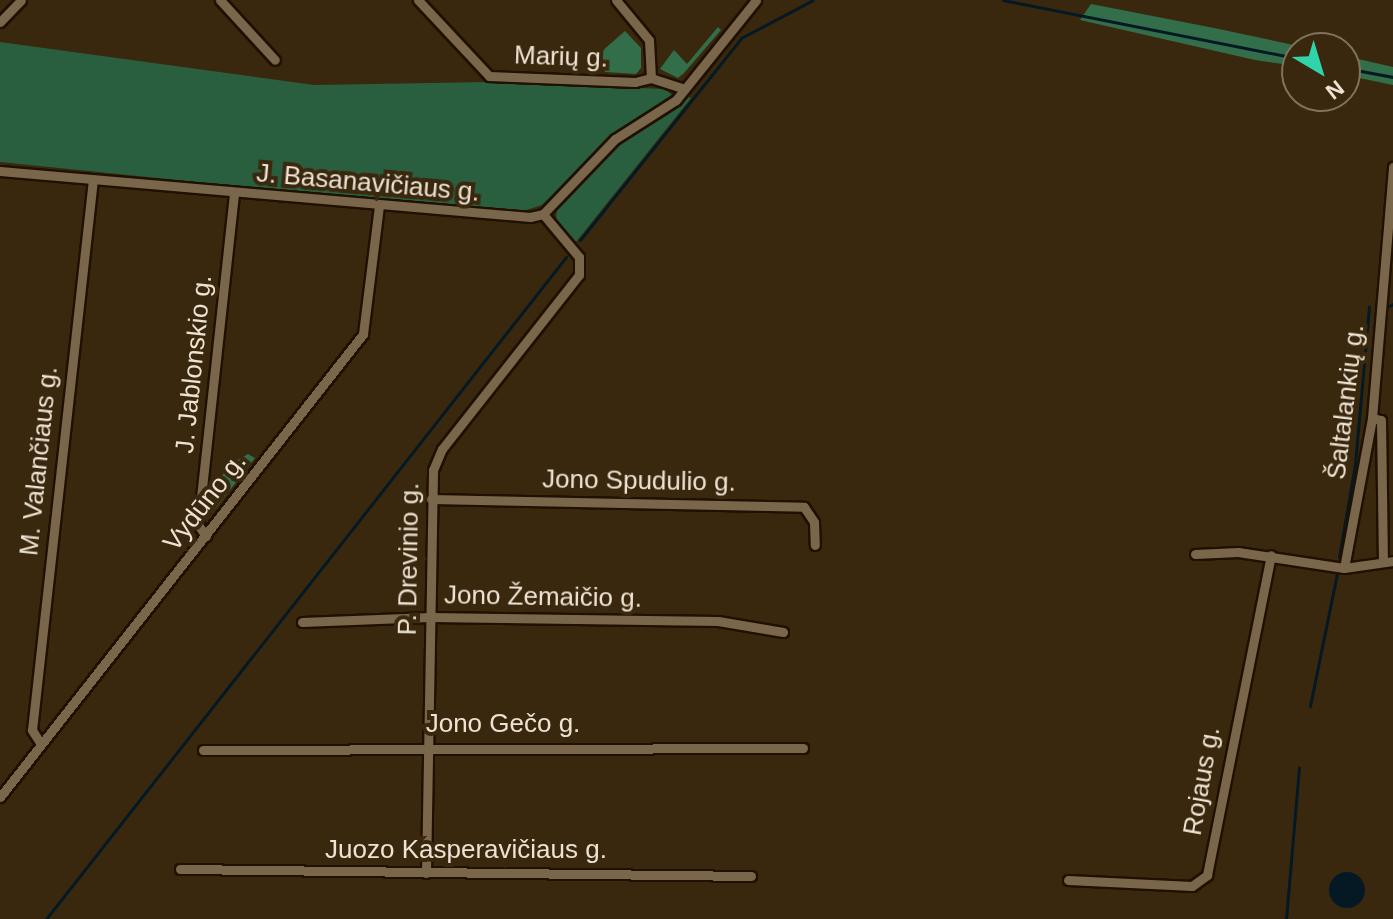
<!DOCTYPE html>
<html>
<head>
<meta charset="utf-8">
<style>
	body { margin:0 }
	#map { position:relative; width:1393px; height:919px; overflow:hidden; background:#39280e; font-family:Helvetica,sans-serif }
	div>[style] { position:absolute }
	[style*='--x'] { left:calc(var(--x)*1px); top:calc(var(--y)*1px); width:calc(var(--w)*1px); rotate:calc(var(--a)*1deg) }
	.green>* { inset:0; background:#295e3e }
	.forest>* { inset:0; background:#336e4a }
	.water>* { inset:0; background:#041923 }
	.round { border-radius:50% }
	.stream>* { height:3px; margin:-1.5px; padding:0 1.5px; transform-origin:1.5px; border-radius:1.5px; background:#041923 }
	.roads { filter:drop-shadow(2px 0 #201000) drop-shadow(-2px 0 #201000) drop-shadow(0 2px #201000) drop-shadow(0 -2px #201000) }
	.street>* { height:9px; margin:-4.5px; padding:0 4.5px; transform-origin:4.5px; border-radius:4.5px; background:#79664b }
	span { translate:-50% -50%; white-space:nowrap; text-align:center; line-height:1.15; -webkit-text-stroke:8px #39280e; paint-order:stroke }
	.street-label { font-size:26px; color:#ede2d3 }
	.north { position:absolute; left:1281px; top:32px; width:80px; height:80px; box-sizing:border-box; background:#39280e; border:2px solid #81725d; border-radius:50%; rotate:142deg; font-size:22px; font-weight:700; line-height:32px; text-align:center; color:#ede2d3 }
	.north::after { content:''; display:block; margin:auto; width:28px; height:36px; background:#30d4aa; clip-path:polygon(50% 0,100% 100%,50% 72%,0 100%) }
</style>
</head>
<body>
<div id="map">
	<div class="green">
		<i style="clip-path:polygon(0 42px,314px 85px,487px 82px,665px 89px,672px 95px,615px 134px,542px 205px,517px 213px,483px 211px,0 162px)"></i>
		<i style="clip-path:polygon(686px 96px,691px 98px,576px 242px,556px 221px,557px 206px,627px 138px)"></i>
	</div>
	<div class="forest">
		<i style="clip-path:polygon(1091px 4px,1214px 28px,1308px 48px,1297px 48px,1297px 66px,1255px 60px,1080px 20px)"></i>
		<i style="clip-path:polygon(718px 27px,721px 30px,684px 73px,678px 78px,660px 69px,674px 50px,687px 64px)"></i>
		<i style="clip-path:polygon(625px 31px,641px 48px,641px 68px,636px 74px,605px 72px,601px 52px)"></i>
		<i style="clip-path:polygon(1345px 56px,1393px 67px,1393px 85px,1345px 75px)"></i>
		<i style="clip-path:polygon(248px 454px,255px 458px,212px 513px,213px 487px,231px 464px)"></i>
	</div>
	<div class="water">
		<i class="round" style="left:1329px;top:872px;width:36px;height:36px"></i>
	</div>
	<div class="stream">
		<i style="--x:1003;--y:0;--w:300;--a:11.2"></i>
		<i style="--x:1345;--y:68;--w:49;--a:10.6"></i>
		<i style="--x:580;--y:240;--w:258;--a:-51.4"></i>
		<i style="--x:741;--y:38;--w:81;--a:-27.8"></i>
		<i style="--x:1389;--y:306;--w:4;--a:-27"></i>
		<i style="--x:1339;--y:557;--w:94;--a:-80.2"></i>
		<i style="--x:1355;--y:464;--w:158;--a:-84.9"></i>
		<i style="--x:1310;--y:706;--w:136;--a:-78.5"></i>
		<i style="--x:46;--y:919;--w:842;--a:-51.85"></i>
		<i style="--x:1286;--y:919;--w:152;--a:-85.1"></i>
	</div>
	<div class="roads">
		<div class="street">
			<i style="--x:220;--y:0;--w:81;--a:47.5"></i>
			<i style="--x:418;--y:0;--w:104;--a:46.9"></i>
			<i style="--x:489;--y:76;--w:146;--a:2.4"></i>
			<i style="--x:635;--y:82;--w:16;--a:-14"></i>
			<i style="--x:651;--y:78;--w:35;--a:18"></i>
			<i style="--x:616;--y:0;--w:52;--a:50.5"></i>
			<i style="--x:649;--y:40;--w:38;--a:87"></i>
			<i style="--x:0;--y:22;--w:30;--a:-46"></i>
			<i style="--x:0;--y:171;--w:532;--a:4.96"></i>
			<i style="--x:530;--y:217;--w:13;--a:-13"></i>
			<i style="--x:543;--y:214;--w:104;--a:-46.2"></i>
			<i style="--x:615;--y:139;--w:72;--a:-32.6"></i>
			<i style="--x:676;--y:100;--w:128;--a:-51.3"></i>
			<i style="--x:1372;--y:418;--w:9;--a:13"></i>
			<i style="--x:1381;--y:420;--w:142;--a:89.2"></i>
			<i style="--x:431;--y:499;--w:373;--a:1.2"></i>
			<i style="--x:804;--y:507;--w:18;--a:56"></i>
			<i style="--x:814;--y:522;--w:23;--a:88"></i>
			<i style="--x:206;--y:536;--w:14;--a:-126"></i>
			<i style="--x:198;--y:525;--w:334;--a:-83.8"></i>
			<i style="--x:1195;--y:554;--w:43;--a:-2.7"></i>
			<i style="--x:1238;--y:552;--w:107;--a:8.6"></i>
			<i style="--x:1344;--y:568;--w:153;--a:-79.4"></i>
			<i style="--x:1372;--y:418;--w:252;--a:-85.2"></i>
			<i style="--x:1344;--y:568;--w:49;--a:-8.1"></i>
			<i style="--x:302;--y:622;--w:128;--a:-2.2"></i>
			<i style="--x:430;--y:617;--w:288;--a:0.8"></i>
			<i style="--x:718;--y:621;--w:66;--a:9.6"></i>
			<i style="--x:41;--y:744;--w:17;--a:-123"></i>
			<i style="--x:32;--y:730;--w:554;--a:-83.68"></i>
			<i style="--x:203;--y:750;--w:600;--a:-0.19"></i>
			<i style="--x:0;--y:797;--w:588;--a:-51.9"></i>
			<i style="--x:363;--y:334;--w:129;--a:-82.9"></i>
			<i style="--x:180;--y:869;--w:571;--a:0.7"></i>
			<i style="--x:426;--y:873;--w:403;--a:-89"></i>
			<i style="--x:433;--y:470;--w:23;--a:-67"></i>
			<i style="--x:442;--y:449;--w:221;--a:-51.8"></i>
			<i style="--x:579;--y:275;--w:18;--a:-90"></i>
			<i style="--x:579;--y:257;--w:56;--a:-129.9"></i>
			<i style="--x:1068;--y:880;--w:124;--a:2.8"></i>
			<i style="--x:1192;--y:886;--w:19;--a:-36"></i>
			<i style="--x:1207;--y:875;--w:326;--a:-78.7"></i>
		</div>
	</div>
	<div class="street-label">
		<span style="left:561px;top:57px;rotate:2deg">Marių g.</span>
		<span style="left:368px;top:183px;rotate:5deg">J. Basanavičiaus g.</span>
		<span style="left:194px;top:364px;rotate:-84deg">J. Jablonskio g.</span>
		<span style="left:1346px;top:402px;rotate:-83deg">Šaltalankių g.</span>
		<span style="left:39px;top:461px;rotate:-84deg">M. Valančiaus g.</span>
		<span style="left:639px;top:481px;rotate:1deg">Jono Spudulio g.</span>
		<span style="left:205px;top:502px;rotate:-52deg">Vydūno g.</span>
		<span style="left:409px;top:559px;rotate:-89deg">P. Drevinio g.</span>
		<span style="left:543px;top:597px;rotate:1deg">Jono Žemaičio g.</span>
		<span style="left:503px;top:724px">Jono Gečo g.</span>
		<span style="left:1202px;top:781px;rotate:-80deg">Rojaus g.</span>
		<span style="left:466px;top:850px">Juozo Kasperavičiaus g.</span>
	</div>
	<div class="north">N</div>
</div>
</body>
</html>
